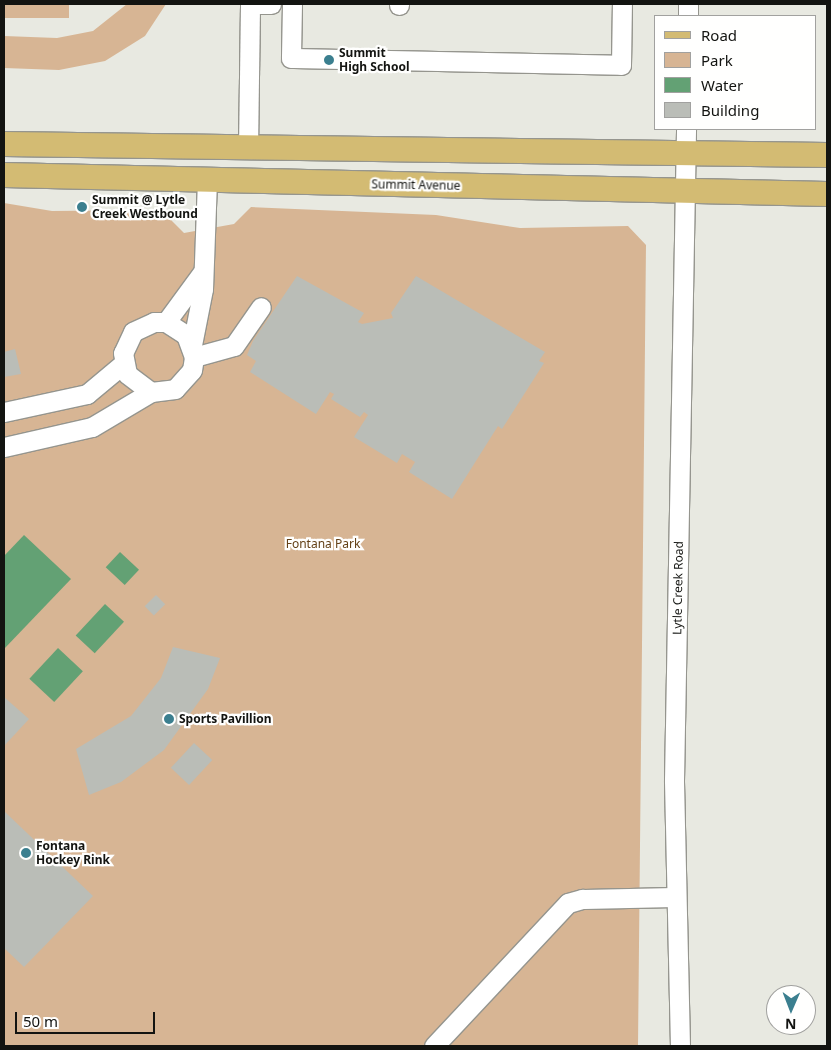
<!DOCTYPE html>
<html>
<head>
<meta charset="utf-8">
<style>
	body { margin:0 }
	#map { position:relative; width:831px; height:1050px; overflow:hidden; background:#e8e9e1; font-family:"Noto Sans",sans-serif }
	div>[style] { position:absolute }
	[style*='--x'] { left:calc(var(--x)*1px); top:calc(var(--y)*1px); width:calc(var(--w)*1px); rotate:calc(var(--a)*1deg) }
	.green>* { inset:0; background:#d7b594; transform-origin:0 0 }
	.water>* { inset:0; background:#63a174; transform-origin:0 0 }
	.building>* { inset:0; background:#babdb7; transform-origin:0 0 }
	.roads { filter:drop-shadow(1px 0 #95958e) drop-shadow(-1px 0 #95958e) drop-shadow(0 1px #95958e) drop-shadow(0 -1px #95958e) }
	.minor>* { height:19px; margin:-9.5px; padding:0 9.5px; transform-origin:9.5px; border-radius:9.5px; background:#fff }
	.major>* { height:24px; margin:-12px; padding:0 12px; transform-origin:12px; border-radius:12px; background:#d3bb73 }
	.dots>* { width:14px; height:14px; translate:-50% -50%; box-sizing:border-box; border:2px solid #fffffe; border-radius:50% }
	span { translate:-50% -50%; white-space:nowrap; text-align:center; line-height:1.15; -webkit-text-stroke:4.5px #fffffe; paint-order:stroke }
	.poi-label { font-size:12px; color:#131411; font-weight:700 }
	.left { translate:0 -50%; text-align:left }
	.street-label { font-size:12px; color:#131411 }
	.park-label { font-size:12px; color:#644117 }
	.frame { position:absolute; inset:0; border:5px solid #131411; pointer-events:none }
	.legend { position:absolute; left:654px; top:15px; width:162px; height:115px; box-sizing:border-box; background:#fffffe; border:1px solid #a1a19f; margin:0; padding:6px 9px; list-style:none; font-size:15px; color:#131411 }
	.legend li { display:flex; align-items:center; gap:10px; height:25px }
	.legend b { width:25px; border:1px solid #a1a19f }
	.north { position:absolute; left:766px; top:985px; width:50px; height:50px; box-sizing:border-box; background:#fffffe; border:1px solid #a1a19f; border-radius:50%; rotate:181deg; font-size:14px; font-weight:700; line-height:20px; text-align:center; color:#131411 }
	.north::after { content:''; display:block; margin:auto; width:18px; height:22px; background:#3b7f8f; clip-path:polygon(50% 0,100% 100%,50% 72%,0 100%) }
	.scale { position:absolute; left:15px; top:1012px; width:140px; height:22px; box-sizing:border-box; border:2px solid #131411; border-top:0; padding-left:6px; font-size:15px; line-height:18px; white-space:nowrap; color:#131411; -webkit-text-stroke:4px #fffffe; paint-order:stroke }
</style>
</head>
<body>
<div id="map">
	<div class="green">
		<i style="left:4px;top:4px;width:65px;height:14px"></i>
		<i style="clip-path:polygon(127px 4px,166px 4px,145px 36px,105px 61px,59px 70px,4px 68px,4px 36px,57px 38px,93px 31px)"></i>
		<i style="clip-path:polygon(4px 203px,52px 211px,161px 210px,184px 233px,234px 224px,251px 207px,436px 215px,520px 228px,628px 226px,646px 245px,638px 1046px,4px 1046px)"></i>
	</div>
	<div class="water">
		<i style="clip-path:polygon(24px 535px,71px 579px,4px 649px,4px 556px)"></i>
		<i style="left:120px;top:552px;width:26px;height:21px;rotate:43deg"></i>
		<i style="left:105px;top:604px;width:26px;height:43px;rotate:43deg"></i>
		<i style="left:58px;top:648px;width:34px;height:42px;rotate:43deg"></i>
	</div>
	<div class="building">
		<i style="clip-path:polygon(297px 276px,364px 313px,358px 322px,362px 324px,393px 318px,391px 313px,416px 276px,545px 352px,539px 361px,544px 363px,502px 429px,498px 426px,452px 499px,409px 472px,415px 462px,402px 454px,397px 463px,354px 437px,368px 415px,364px 412px,360px 417px,331px 399px,334px 394px,330px 392px,316px 414px,250px 372px,256px 361px,247px 355px,253px 341px)"></i>
		<i style="clip-path:polygon(15px 349px,21px 374px,4px 377px,4px 352px)"></i>
		<i style="left:156px;top:595px;width:13px;height:16px;rotate:45deg"></i>
		<i style="clip-path:polygon(173px 647px,220px 658px,208px 689px,164px 750px,121px 782px,89px 795px,76px 749px,131px 716px,161px 678px)"></i>
		<i style="clip-path:polygon(4px 697px,29px 719px,4px 746px)"></i>
		<i style="left:194px;top:743px;width:25px;height:34px;rotate:43deg"></i>
		<i style="clip-path:polygon(4px 811px,93px 896px,24px 967px,4px 948px)"></i>
	</div>
	<div class="roads">
		<div class="minor">
			<i style="--x:250;--y:4;--w:21;--a:0"></i>
			<i style="--x:292;--y:4;--w:54;--a:91.1"></i>
			<i style="--x:291;--y:58;--w:330;--a:1.2"></i>
			<i style="--x:621;--y:65;--w:61;--a:-89.1"></i>
			<i style="--x:399;--y:5;--w:1;--a:-90"></i>
			<i style="--x:688;--y:16;--w:12;--a:-90"></i>
			<i style="--x:248;--y:149;--w:145;--a:-89.2"></i>
			<i style="--x:166;--y:322;--w:61;--a:-53.7"></i>
			<i style="--x:192;--y:345;--w:57;--a:-78.9"></i>
			<i style="--x:203;--y:289;--w:109;--a:-87.9"></i>
			<i style="--x:194;--y:357;--w:41;--a:-15.4"></i>
			<i style="--x:234;--y:346;--w:47;--a:-55.3"></i>
			<i style="--x:4;--y:412;--w:85;--a:-12.2"></i>
			<i style="--x:87;--y:394;--w:47;--a:-39.8"></i>
			<i style="--x:4;--y:447;--w:90;--a:-12.8"></i>
			<i style="--x:92;--y:427;--w:69;--a:-30.7"></i>
			<i style="--x:151;--y:392;--w:24;--a:-7"></i>
			<i style="--x:175;--y:389;--w:25;--a:-48"></i>
			<i style="--x:192;--y:370;--w:13;--a:-81"></i>
			<i style="--x:194;--y:357;--w:23;--a:-110"></i>
			<i style="--x:186;--y:335;--w:24;--a:-147"></i>
			<i style="--x:166;--y:322;--w:12;--a:180"></i>
			<i style="--x:154;--y:322;--w:23;--a:155"></i>
			<i style="--x:133;--y:332;--w:23;--a:115"></i>
			<i style="--x:123;--y:353;--w:21;--a:79"></i>
			<i style="--x:127;--y:374;--w:30;--a:37"></i>
			<i style="--x:434;--y:1046;--w:196;--a:-46.9"></i>
			<i style="--x:568;--y:903;--w:15;--a:-16"></i>
			<i style="--x:582;--y:899;--w:94;--a:-1.2"></i>
			<i style="--x:680;--y:1046;--w:266;--a:-91.3"></i>
			<i style="--x:674;--y:780;--w:651;--a:-88.94"></i>
		</div>
		<div class="major">
			<i style="--x:4;--y:144;--w:823;--a:0.77"></i>
			<i style="--x:4;--y:175;--w:823;--a:1.32"></i>
		</div>
	</div>
	<div class="dots">
		<i style="left:329px;top:60px;background:#3b7f8f"></i>
		<i style="left:82px;top:207px;background:#3b7f8f"></i>
		<i style="left:169px;top:719px;background:#3b7f8f"></i>
		<i style="left:26px;top:853px;background:#3b7f8f"></i>
	</div>
	<div class="poi-label">
		<span class="left" style="left:339px;top:60px">Summit<br>High School</span>
		<span class="left" style="left:92px;top:207px">Summit @ Lytle<br>Creek Westbound</span>
		<span class="left" style="left:179px;top:719px">Sports Pavillion</span>
		<span class="left" style="left:36px;top:853px">Fontana<br>Hockey Rink</span>
	</div>
	<div class="street-label">
		<span style="left:416px;top:185px;rotate:1deg">Summit Avenue</span>
		<span style="left:678px;top:588px;rotate:-89deg">Lytle Creek Road</span>
	</div>
	<div class="park-label">
		<span style="left:323px;top:544px">Fontana Park</span>
	</div>
	<div class="frame"></div>
	<ul class="legend">
	<li><b style="height:6px;background:#d3bb73"></b>Road</li>
	<li><b style="height:14px;background:#d7b594"></b>Park</li>
	<li><b style="height:14px;background:#63a174"></b>Water</li>
	<li><b style="height:14px;background:#babdb7"></b>Building</li>
	</ul>
	<div class="north">N</div>
	<div class="scale">50 m</div>
</div>
</body>
</html>
